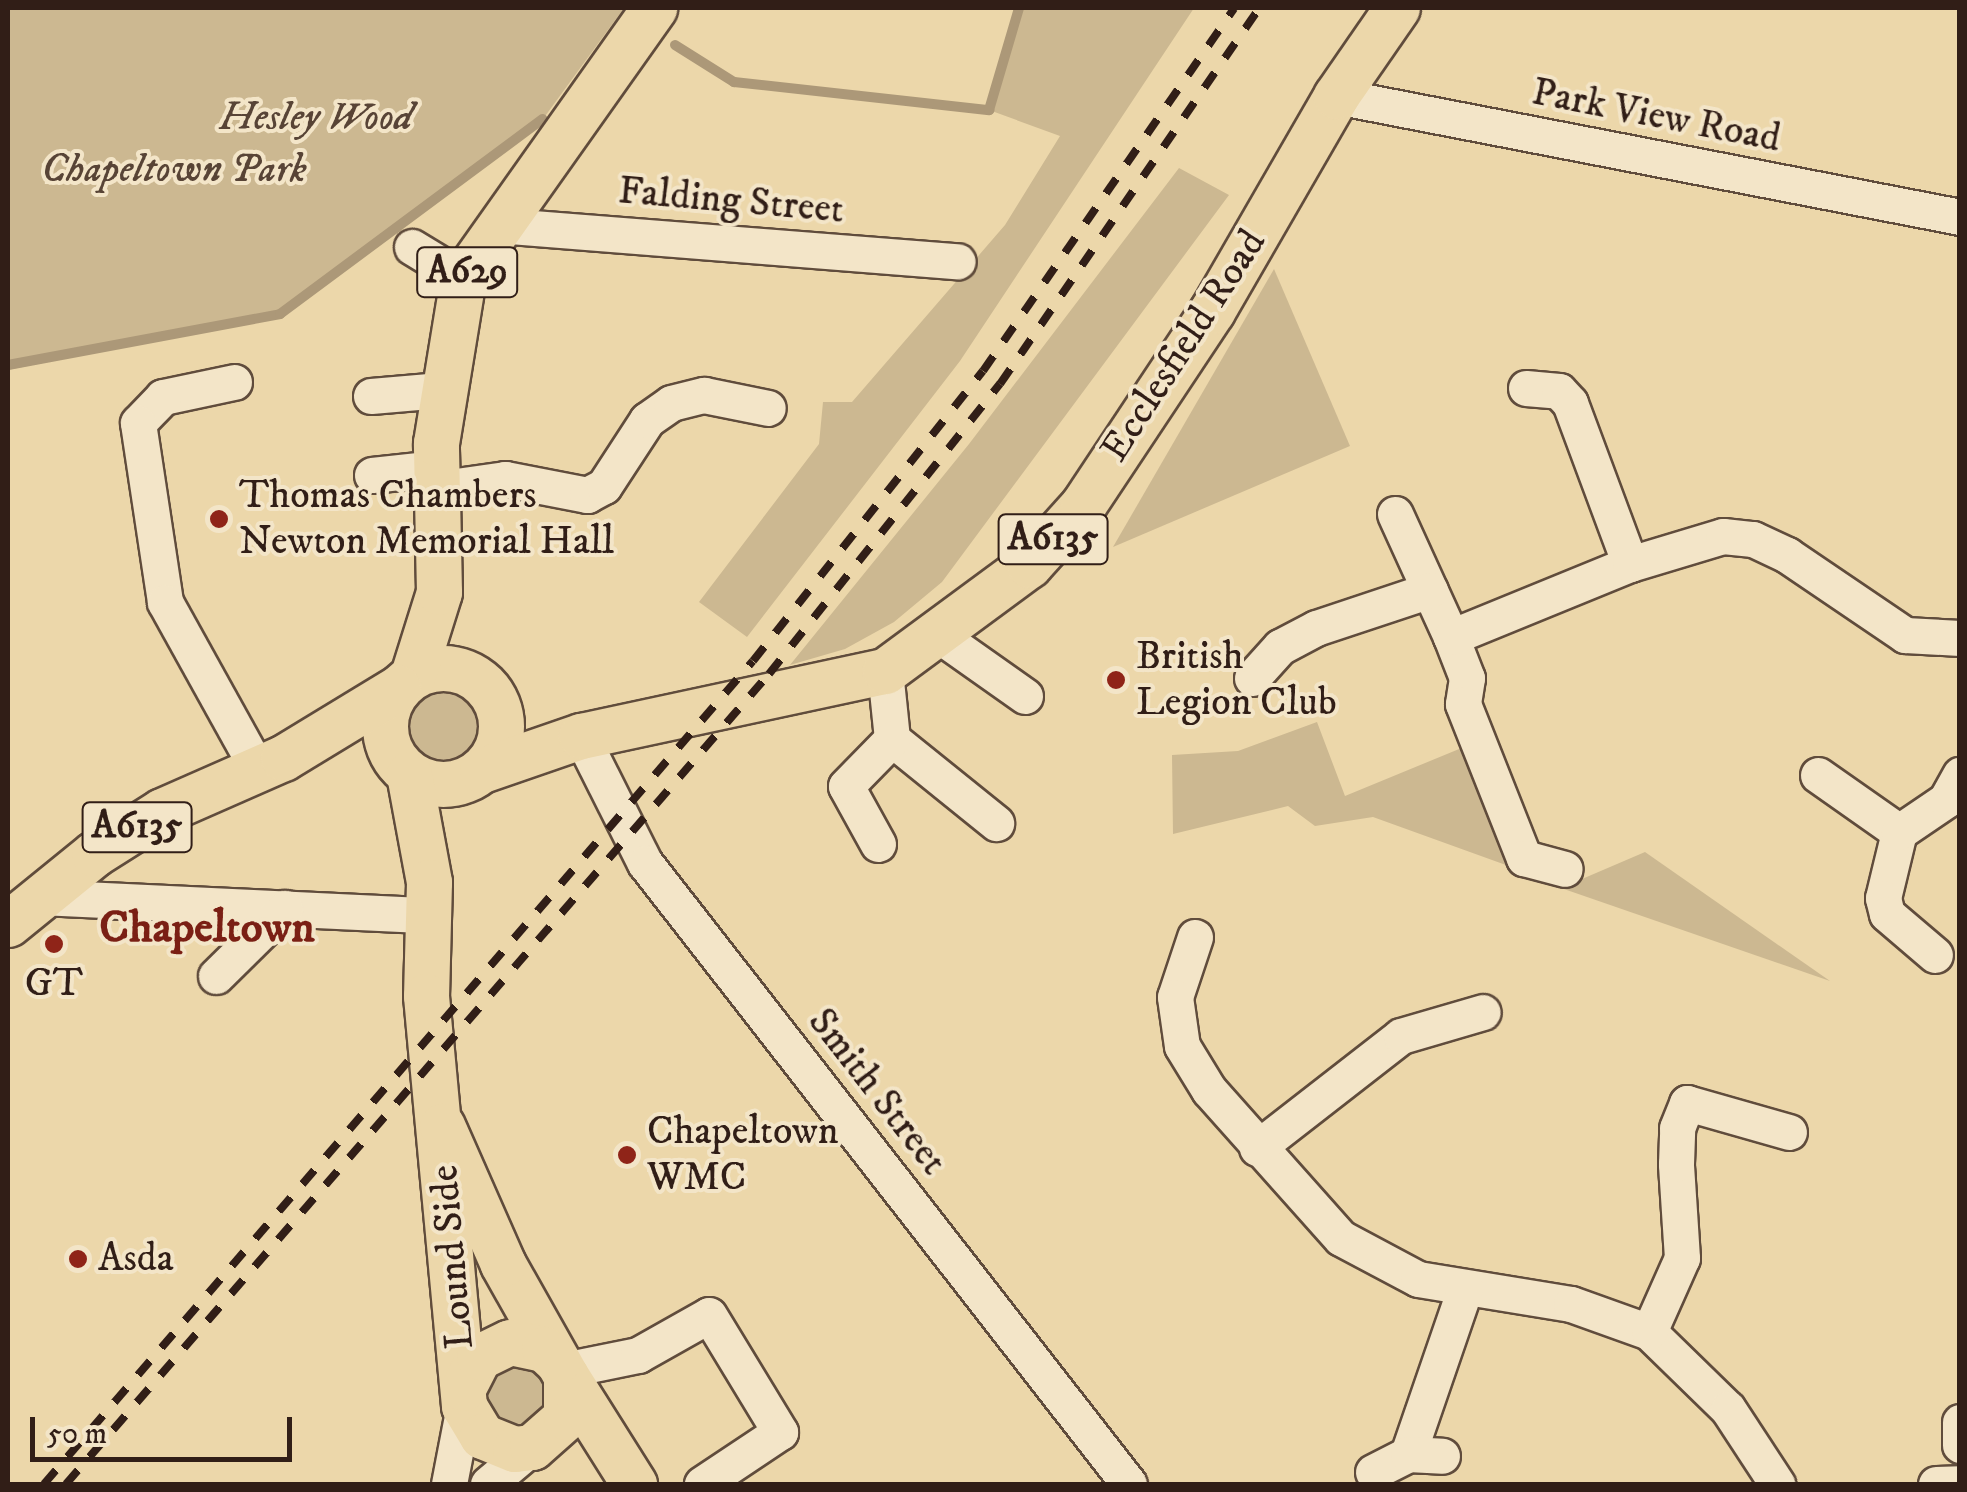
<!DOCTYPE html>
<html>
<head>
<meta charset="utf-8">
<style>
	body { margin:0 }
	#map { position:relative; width:1967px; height:1492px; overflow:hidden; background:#ecd7aa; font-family:"IM FELL DW Pica",serif }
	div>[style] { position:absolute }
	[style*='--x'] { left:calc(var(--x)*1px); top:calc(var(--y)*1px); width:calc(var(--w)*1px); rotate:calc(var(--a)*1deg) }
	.green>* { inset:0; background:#ccb891 }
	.round { border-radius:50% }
	.stream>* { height:10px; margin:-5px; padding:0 5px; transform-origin:5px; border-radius:5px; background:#ac9878 }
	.roads { filter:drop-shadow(2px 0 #604c3c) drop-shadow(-2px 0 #604c3c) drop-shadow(0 2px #604c3c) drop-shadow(0 -2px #604c3c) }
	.minor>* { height:35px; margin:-17.5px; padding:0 17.5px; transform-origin:17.5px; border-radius:17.5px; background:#f3e5c8 }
	.major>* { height:45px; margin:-22.5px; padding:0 22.5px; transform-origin:22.5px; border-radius:22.5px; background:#ecd7aa }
	.major>.ring { margin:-22.5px; padding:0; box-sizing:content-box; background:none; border:45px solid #ecd7aa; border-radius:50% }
	.rail>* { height:8px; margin-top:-4px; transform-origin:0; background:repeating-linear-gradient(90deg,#311e17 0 18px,transparent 0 36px) }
	.dots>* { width:28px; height:28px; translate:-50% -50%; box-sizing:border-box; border:5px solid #f3e5c8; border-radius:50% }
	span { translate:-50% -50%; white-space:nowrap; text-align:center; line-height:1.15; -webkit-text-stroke:8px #f3e5c8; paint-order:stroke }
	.shield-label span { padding:2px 8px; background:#f3e5c8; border:2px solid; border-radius:8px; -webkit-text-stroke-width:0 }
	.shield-label { font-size:38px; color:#311e17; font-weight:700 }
	.street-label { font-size:40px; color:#311e17 }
	.park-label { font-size:40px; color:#584436; font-style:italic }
	.poi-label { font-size:40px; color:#311e17 }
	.left { translate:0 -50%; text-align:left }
	.quarter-label { font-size:45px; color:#7a1f14; font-weight:700 }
	.frame { position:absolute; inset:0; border:10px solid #311e17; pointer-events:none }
	.scale { position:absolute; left:30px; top:1417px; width:262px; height:45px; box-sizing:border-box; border:5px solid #311e17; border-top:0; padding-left:12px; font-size:30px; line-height:35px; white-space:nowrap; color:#311e17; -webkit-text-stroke:8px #f3e5c8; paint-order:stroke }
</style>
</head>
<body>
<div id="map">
	<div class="green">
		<i style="clip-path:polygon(8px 8px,624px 8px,543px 119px,280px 314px,8px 370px)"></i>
		<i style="clip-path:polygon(1019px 8px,1194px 8px,960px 361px,747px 637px,699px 602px,819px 444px,823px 402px,852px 402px,1005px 225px,1060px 136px,989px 110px)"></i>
		<i style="clip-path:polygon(1179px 168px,1229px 195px,942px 582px,894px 622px,845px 649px,790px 665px,969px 444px)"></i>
		<i style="clip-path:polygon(1274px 269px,1350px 446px,1113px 547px)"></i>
		<i class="round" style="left:408px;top:690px;width:72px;height:72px"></i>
		<i style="clip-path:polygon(1317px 722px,1345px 796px,1464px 747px,1517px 869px,1373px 817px,1315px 826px,1288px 806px,1173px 834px,1172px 755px,1238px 751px)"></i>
		<i style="clip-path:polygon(1645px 852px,1830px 981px,1561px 888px)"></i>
		<i class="round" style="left:486px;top:1365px;width:60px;height:60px"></i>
	</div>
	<div class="stream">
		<i style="--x:675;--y:45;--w:70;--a:32.1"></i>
		<i style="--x:734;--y:82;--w:257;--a:6.3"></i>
		<i style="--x:989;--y:110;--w:106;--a:-73.6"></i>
		<i style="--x:8;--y:365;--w:277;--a:-10.6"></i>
		<i style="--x:280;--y:314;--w:327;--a:-36.6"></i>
	</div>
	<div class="roads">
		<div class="minor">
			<i style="--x:1336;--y:96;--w:636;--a:10.97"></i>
			<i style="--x:496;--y:225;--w:463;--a:4.5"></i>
			<i style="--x:412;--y:247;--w:60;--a:31.3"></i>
			<i style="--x:234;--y:382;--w:73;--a:168.1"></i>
			<i style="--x:163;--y:397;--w:36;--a:134"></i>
			<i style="--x:138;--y:423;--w:181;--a:81.4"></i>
			<i style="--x:165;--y:602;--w:190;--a:61"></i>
			<i style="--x:1526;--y:388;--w:33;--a:5"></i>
			<i style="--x:1559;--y:391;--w:16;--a:47"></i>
			<i style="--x:1570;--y:403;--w:172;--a:69.6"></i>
			<i style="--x:371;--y:396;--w:70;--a:-4.9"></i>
			<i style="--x:372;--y:475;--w:63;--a:-6.3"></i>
			<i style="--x:435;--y:489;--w:71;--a:-8.1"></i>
			<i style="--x:505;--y:479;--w:84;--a:11"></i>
			<i style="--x:587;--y:495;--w:19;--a:-28"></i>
			<i style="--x:604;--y:486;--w:79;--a:-56.9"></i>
			<i style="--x:647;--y:420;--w:29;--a:-35"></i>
			<i style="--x:671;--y:403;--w:34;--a:-14"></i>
			<i style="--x:704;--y:395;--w:65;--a:11.5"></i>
			<i style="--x:1395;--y:514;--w:135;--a:65.5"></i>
			<i style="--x:1451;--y:637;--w:44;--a:68.7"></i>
			<i style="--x:1467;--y:678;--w:26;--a:99"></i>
			<i style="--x:1463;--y:704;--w:166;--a:68.4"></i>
			<i style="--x:1524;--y:858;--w:42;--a:15"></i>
			<i style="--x:940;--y:636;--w:104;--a:35.2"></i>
			<i style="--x:1451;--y:637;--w:193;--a:-22.2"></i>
			<i style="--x:1630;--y:564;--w:97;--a:-16.8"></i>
			<i style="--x:1723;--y:536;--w:30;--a:6"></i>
			<i style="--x:1753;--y:539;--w:38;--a:25"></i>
			<i style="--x:1787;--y:555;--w:143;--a:34.1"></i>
			<i style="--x:1905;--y:635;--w:55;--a:3.1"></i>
			<i style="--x:885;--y:671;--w:68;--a:84.1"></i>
			<i style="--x:892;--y:739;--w:134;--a:38.9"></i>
			<i style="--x:1252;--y:678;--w:42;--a:-47.9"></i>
			<i style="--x:1280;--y:647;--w:41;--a:-27.8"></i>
			<i style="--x:1316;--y:628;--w:120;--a:-18.4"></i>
			<i style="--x:581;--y:736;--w:142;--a:63.3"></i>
			<i style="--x:645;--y:863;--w:787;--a:52.07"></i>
			<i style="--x:1818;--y:775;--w:99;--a:35.1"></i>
			<i style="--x:1899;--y:832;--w:68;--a:103.6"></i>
			<i style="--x:1883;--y:898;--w:16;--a:76"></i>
			<i style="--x:1887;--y:914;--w:63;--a:40.5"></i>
			<i style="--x:1899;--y:832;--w:57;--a:-34.2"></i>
			<i style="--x:1946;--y:800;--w:29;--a:-61"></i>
			<i style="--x:878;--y:844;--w:66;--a:-118.9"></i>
			<i style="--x:846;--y:786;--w:66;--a:-45.6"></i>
			<i style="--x:42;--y:897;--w:384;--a:2.7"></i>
			<i style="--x:1195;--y:937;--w:63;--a:108.4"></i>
			<i style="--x:1175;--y:997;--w:49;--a:81.9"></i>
			<i style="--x:1182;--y:1046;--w:52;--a:58.5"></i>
			<i style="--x:1209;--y:1090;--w:198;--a:48.3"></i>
			<i style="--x:1341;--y:1238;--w:87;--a:28"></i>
			<i style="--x:1418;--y:1279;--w:155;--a:9.3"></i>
			<i style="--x:1571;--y:1304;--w:83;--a:19.7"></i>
			<i style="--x:1649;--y:1332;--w:110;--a:44.3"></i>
			<i style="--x:1728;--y:1409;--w:90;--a:56.8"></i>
			<i style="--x:216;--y:976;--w:97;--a:-44.6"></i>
			<i style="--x:1257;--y:1148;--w:182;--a:-37.9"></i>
			<i style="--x:1401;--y:1036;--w:85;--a:-16.3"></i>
			<i style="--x:1649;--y:1332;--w:81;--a:-66"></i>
			<i style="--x:1682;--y:1258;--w:94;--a:-93.7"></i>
			<i style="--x:1676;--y:1164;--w:36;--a:-88"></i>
			<i style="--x:1677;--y:1128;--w:27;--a:-68"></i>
			<i style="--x:1687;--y:1103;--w:106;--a:15.9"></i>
			<i style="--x:564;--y:1370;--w:76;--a:-11.5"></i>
			<i style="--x:638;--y:1355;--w:81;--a:-29.4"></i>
			<i style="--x:709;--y:1315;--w:137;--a:58.7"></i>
			<i style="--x:780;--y:1432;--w:94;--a:146.3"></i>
			<i style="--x:1960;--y:1422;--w:23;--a:90"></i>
			<i style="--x:1408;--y:1454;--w:176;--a:-71"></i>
			<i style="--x:1373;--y:1472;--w:39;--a:-27"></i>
			<i style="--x:1408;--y:1454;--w:34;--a:3"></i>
			<i style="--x:449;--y:1484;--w:79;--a:-79.1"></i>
			<i style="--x:488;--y:1484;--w:57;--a:-40.1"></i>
			<i style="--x:1936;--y:1484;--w:24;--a:-2"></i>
		</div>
		<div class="major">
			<i class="ring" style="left:385px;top:668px;width:71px;height:71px"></i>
			<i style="--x:413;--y:675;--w:87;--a:-72.6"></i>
			<i style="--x:439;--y:592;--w:149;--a:-91.2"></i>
			<i style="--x:436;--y:443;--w:167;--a:-80.7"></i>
			<i style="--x:463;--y:278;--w:331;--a:-54.7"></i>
			<i style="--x:482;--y:770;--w:105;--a:-19"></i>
			<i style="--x:581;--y:736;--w:311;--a:-12.1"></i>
			<i style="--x:885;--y:671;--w:179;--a:-36.4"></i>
			<i style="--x:1029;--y:565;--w:81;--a:-48"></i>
			<i style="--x:1083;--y:505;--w:233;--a:-56.4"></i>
			<i style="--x:1212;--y:311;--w:248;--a:-60"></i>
			<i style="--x:1336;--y:96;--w:107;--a:-55.3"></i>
			<i style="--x:409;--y:774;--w:110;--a:79.5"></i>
			<i style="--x:429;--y:882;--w:114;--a:91.5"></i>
			<i style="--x:426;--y:996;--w:412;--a:84.7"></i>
			<i style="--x:464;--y:1406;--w:35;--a:59"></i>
			<i style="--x:482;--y:1436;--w:35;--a:22"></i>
			<i style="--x:515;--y:1449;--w:17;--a:-7"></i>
			<i style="--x:532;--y:1447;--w:45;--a:-41.4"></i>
			<i style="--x:566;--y:1417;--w:41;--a:-90"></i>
			<i style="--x:566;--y:1376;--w:129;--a:-119.4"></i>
			<i style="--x:503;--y:1264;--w:151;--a:-113.8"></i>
			<i style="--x:8;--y:924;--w:111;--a:-39.1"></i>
			<i style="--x:94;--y:854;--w:80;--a:-32.3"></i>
			<i style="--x:162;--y:811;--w:132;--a:-23.7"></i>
			<i style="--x:283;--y:758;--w:135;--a:-31.3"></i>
			<i style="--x:566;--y:1376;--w:128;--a:57.8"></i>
			<i style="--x:463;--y:1388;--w:35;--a:-63"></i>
			<i style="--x:479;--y:1357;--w:34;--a:-26"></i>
			<i style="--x:510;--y:1342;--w:35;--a:12"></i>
			<i style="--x:544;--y:1349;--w:18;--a:43"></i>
		</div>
	</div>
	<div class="rail">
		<i style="--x:44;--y:1484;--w:1086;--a:-49.26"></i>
		<i style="--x:753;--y:661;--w:370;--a:-51.6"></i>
		<i style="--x:983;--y:371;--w:441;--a:-55.3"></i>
		<i style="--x:66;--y:1484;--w:1073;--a:-49.05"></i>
		<i style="--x:769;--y:674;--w:371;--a:-51.5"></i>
		<i style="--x:1000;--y:384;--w:457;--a:-55.4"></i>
	</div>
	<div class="dots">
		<i style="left:219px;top:519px;background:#8f2418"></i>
		<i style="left:1116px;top:680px;background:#8f2418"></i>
		<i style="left:54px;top:944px;background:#8f2418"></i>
		<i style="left:627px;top:1155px;background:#8f2418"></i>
		<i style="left:78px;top:1259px;background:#8f2418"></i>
	</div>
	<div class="shield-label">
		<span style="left:467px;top:272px">A629</span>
		<span style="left:1053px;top:539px">A6135</span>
		<span style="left:137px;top:827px">A6135</span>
	</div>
	<div class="street-label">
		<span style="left:1656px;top:116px;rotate:11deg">Park View Road</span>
		<span style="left:731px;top:201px;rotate:5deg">Falding Street</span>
		<span style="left:1184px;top:346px;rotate:-57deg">Ecclesfield Road</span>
		<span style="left:877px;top:1092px;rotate:52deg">Smith Street</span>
		<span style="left:453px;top:1257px;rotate:-95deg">Lound Side</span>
	</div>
	<div class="park-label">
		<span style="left:316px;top:118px">Hesley Wood</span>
		<span style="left:174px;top:170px">Chapeltown Park</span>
	</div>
	<div class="poi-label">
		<span class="left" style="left:239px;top:519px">Thomas Chambers<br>Newton Memorial Hall</span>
		<span class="left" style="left:1136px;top:680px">British<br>Legion Club</span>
		<span style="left:54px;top:984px">GT</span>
		<span class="left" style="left:647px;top:1155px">Chapeltown<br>WMC</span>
		<span class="left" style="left:98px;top:1259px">Asda</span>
	</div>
	<div class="quarter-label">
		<span style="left:207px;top:929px">Chapeltown</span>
	</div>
	<div class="frame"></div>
	<div class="scale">50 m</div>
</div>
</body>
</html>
